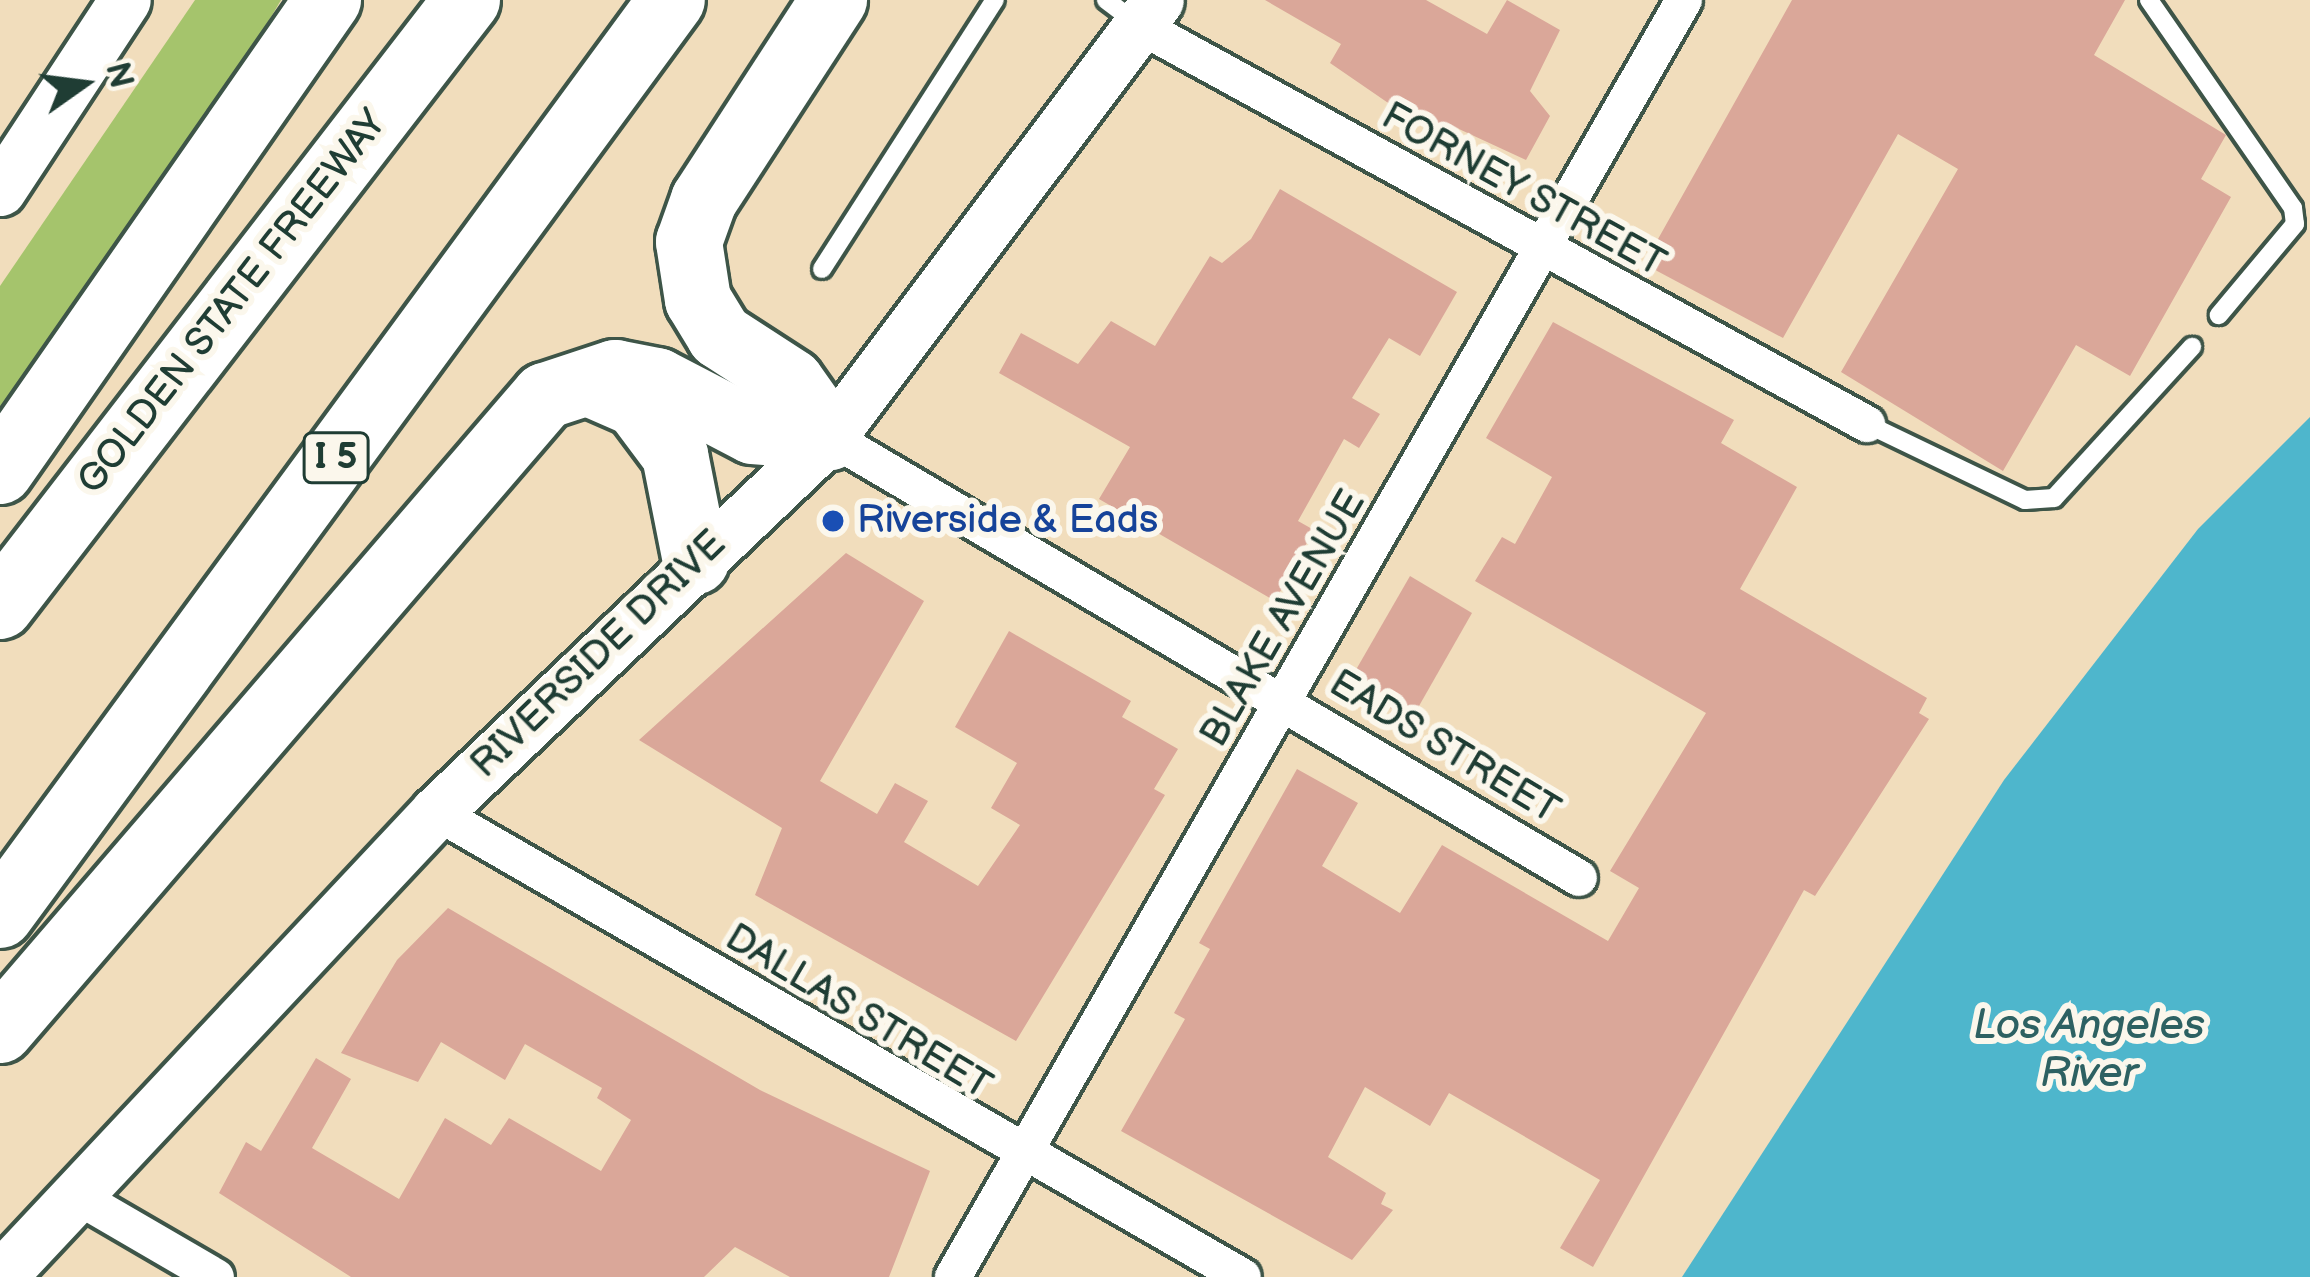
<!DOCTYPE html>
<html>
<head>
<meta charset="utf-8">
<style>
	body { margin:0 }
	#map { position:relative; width:2310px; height:1277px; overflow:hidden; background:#f1ddbc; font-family:"Balsamiq Sans",sans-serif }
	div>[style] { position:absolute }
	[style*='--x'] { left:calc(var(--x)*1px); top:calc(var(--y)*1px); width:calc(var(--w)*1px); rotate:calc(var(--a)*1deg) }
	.green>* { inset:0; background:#a5c46c }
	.water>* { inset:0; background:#4eb6cc }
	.building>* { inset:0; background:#daa799 }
	.roads { filter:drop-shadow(3px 0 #3e5548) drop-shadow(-3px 0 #3e5548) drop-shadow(0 3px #3e5548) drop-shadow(0 -3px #3e5548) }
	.service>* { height:18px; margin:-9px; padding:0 9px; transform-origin:9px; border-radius:9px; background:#fff }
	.minor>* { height:36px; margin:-18px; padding:0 18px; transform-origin:18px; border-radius:18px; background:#fff }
	.secondary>* { height:51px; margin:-25.5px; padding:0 25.5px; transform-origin:25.5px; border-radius:25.5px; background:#fff }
	.motorway>* { height:66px; margin:-33px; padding:0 33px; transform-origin:33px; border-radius:33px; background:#fff }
	.dots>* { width:33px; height:33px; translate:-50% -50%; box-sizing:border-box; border:6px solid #fbf7ec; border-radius:50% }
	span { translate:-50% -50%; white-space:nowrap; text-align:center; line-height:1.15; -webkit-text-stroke:12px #fbf7ec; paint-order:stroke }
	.shield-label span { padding:3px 9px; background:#fbf7ec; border:3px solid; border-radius:9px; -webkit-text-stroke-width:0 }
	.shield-label { font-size:36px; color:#1f3d34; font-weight:700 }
	.street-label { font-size:39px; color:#1f3d34 }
	.transit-label { font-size:39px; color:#164399 }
	.left { translate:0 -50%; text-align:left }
	.water-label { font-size:42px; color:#2d6162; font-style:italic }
	.north { position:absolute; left:24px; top:24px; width:120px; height:120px; -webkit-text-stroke:9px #fbf7ec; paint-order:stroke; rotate:76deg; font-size:33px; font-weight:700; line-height:48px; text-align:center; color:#1f3d34 }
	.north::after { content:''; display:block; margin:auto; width:42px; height:54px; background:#1f3d34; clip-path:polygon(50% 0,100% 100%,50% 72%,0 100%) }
</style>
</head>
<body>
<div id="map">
	<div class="green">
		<i style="clip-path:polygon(195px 0,281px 0,174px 182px,0 429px,0 286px)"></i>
	</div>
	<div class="water">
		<i style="clip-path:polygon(2310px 417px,2310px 1277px,1682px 1277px,2004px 780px,2198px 529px)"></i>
	</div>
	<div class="building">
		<i style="clip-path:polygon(1265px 0,1426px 0,1487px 34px,1507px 0,1560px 30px,1530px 91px,1550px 116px,1526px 160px,1446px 123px,1429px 131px,1330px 63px,1341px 44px)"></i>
		<i style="clip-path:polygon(1792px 0,2125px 0,2094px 55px,2226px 135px,2201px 179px,2231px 197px,2130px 376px,2076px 345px,2003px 471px,1841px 372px,1958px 169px,1898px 134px,1783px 338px,1644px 264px)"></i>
		<i style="clip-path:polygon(1280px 189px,1457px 292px,1420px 356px,1389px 338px,1352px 398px,1380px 414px,1359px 448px,1344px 439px,1298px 521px,1314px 530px,1275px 601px,1099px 499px,1130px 447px,999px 373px,1021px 333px,1078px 364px,1111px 321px,1155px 346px,1210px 256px,1222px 263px,1251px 239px)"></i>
		<i style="clip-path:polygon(1553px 322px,1734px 420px,1721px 443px,1797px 487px,1740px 589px,1927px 698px,1919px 713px,1929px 719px,1815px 896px,1804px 890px,1593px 1267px,1560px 1248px,1600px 1180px,1449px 1093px,1430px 1126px,1365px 1087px,1328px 1157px,1386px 1193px,1381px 1204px,1393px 1210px,1352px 1260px,1121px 1131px,1185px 1019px,1174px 1013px,1210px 949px,1199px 943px,1297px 769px,1358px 803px,1322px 866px,1400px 913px,1442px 845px,1608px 941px,1639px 888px,1610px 871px,1706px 713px,1475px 581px,1502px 537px,1515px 544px,1552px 477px,1486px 438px)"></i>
		<i style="clip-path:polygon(846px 553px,924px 601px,820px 781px,877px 814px,895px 783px,928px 801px,904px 842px,978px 886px,1020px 825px,991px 808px,1017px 763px,955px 727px,1009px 631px,1131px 701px,1122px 717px,1178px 749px,1154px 789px,1165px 795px,1016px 1041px,755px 895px,782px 828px,639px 740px)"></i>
		<i style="clip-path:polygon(1410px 576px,1472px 613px,1411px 720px,1362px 692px,1357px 668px)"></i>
		<i style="clip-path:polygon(448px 908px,760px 1090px,930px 1171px,889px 1277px,790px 1277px,735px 1247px,704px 1277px,351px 1277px,219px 1193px,246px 1142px,261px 1151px,316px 1058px,351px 1079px,312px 1148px,399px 1199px,445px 1118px,491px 1145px,509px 1118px,601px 1171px,631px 1120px,597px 1098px,602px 1088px,525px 1044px,505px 1080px,441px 1042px,418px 1082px,341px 1053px,397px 960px)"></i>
	</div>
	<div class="roads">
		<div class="service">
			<i style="--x:1106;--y:0;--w:38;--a:37"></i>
			<i style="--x:2149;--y:0;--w:253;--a:55.3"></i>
			<i style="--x:2293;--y:208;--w:16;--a:83"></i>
			<i style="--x:2295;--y:224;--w:119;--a:129.9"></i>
			<i style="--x:822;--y:269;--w:320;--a:-57.3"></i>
			<i style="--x:1867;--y:424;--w:175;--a:25.7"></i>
			<i style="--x:2025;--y:500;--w:29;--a:-4"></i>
			<i style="--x:2054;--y:498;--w:205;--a:-47.6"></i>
		</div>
		<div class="minor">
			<i style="--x:1140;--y:26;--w:829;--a:28.7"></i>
			<i style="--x:830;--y:437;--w:869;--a:30.49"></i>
			<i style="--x:436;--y:812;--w:931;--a:29.95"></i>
			<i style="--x:75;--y:1195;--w:163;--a:30.2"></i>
			<i style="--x:953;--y:1277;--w:1471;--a:-60.21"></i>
		</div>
		<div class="secondary">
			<i style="--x:0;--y:190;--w:227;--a:-56.7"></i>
			<i style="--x:0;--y:1277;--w:637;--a:-46.84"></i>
			<i style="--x:436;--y:812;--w:544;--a:-43.58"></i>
			<i style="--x:830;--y:437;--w:546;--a:-53.11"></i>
		</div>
		<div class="motorway">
			<i style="--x:596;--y:386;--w:45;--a:23.7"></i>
			<i style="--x:637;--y:404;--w:64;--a:53.3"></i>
			<i style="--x:675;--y:455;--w:108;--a:78.8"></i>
			<i style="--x:830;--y:437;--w:67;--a:-125.3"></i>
			<i style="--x:791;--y:382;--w:85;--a:-147.1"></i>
			<i style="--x:720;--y:336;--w:42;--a:-121.4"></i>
			<i style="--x:698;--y:300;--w:59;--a:-98.8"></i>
			<i style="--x:689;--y:242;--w:45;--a:-70.3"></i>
			<i style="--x:704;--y:200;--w:239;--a:-57"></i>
			<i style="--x:0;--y:471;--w:574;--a:-55.15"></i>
			<i style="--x:0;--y:606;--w:765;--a:-52.38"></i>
			<i style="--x:0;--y:915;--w:1135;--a:-53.71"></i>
			<i style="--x:0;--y:1030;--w:836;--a:-49.32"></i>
			<i style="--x:545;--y:396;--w:74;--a:-18.2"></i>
			<i style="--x:615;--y:373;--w:43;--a:10.8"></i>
			<i style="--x:657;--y:381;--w:108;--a:27.5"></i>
			<i style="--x:753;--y:431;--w:77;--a:4.5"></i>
		</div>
	</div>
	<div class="dots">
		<i style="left:833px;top:521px;background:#1a4fb4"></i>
	</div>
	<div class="shield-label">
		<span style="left:336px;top:458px">I 5</span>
	</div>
	<div class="street-label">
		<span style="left:1523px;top:191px;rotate:29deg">FORNEY STREET</span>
		<span style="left:233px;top:303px;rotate:-52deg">GOLDEN STATE FREEWAY</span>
		<span style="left:1284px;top:619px;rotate:-60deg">BLAKE AVENUE</span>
		<span style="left:599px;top:655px;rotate:-44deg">RIVERSIDE DRIVE</span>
		<span style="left:1444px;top:748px;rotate:31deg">EADS STREET</span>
		<span style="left:858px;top:1013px;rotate:31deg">DALLAS STREET</span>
	</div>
	<div class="transit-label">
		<span class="left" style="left:857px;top:521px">Riverside &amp; Eads</span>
	</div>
	<div class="water-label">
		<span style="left:2089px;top:1050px">Los Angeles<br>River</span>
	</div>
	<div class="north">N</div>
</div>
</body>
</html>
